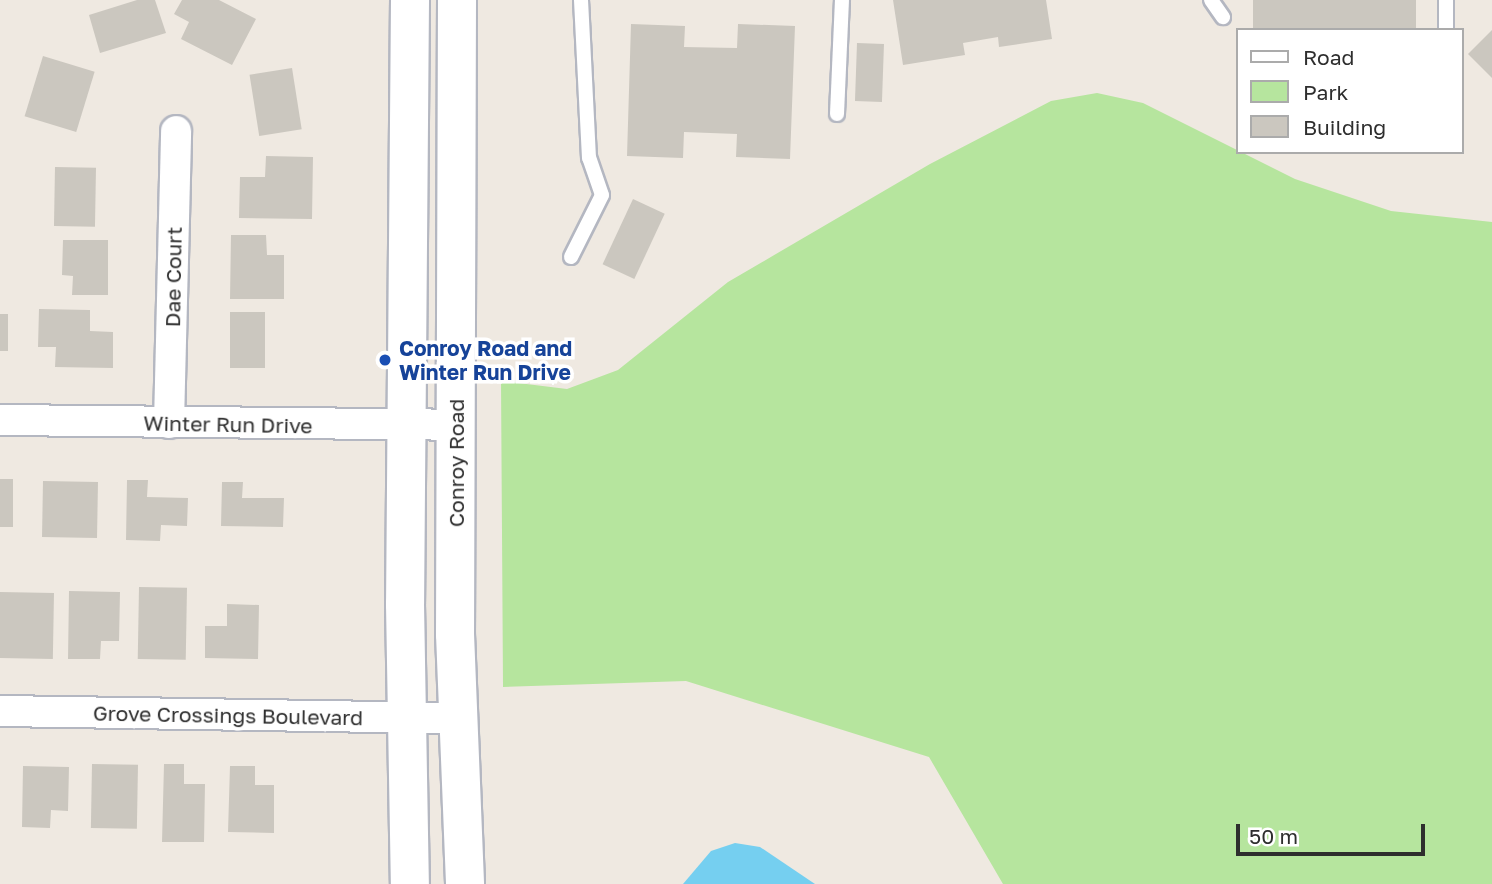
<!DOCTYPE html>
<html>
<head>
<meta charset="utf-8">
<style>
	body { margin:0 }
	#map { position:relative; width:1492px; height:884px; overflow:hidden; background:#efe9e1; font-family:"Golos Text",sans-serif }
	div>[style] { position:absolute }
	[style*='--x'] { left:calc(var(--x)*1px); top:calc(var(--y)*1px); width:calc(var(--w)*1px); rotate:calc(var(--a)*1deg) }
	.green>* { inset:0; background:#b6e59e }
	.water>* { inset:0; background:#75cff0 }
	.building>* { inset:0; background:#cbc7bf; transform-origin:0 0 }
	.roads { filter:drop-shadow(2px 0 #b4b7c1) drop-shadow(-2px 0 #b4b7c1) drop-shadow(0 2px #b4b7c1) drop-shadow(0 -2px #b4b7c1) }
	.lane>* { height:14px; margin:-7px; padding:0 7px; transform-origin:7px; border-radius:7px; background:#fff }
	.street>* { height:30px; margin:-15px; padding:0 15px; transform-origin:15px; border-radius:15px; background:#fff }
	.secondary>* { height:38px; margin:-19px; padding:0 19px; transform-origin:19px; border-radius:19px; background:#fff }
	.dots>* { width:19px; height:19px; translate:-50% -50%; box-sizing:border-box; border:4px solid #fff; border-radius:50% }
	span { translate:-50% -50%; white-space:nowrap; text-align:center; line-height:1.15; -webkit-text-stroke:7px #fff; paint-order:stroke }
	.street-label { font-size:21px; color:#2e2e2e }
	.transit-label { font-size:21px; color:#164399; font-weight:700 }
	.left { translate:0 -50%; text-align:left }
	.legend { position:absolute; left:1236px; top:28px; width:228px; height:126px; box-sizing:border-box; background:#fff; border:2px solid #ababab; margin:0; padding:9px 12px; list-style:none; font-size:21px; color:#2e2e2e }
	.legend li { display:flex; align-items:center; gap:14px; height:35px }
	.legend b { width:35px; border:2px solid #ababab }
	.scale { position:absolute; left:1236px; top:824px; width:189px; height:32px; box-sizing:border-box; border:4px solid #2e2e2e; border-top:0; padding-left:9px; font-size:21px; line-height:24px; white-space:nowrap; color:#2e2e2e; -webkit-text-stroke:5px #fff; paint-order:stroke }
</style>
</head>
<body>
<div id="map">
	<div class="green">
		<i style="clip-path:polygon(1097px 93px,1143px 103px,1295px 179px,1391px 211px,1492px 222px,1492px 884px,1003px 884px,929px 757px,686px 681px,503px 687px,501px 381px,567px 389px,618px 370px,728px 282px,930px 164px,1051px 101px)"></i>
	</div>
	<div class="water">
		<i style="clip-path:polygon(735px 843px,760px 847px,815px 884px,683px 884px,711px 851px)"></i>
	</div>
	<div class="building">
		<i style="clip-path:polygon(137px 0,155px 0,166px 33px,100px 53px,89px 15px)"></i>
		<i style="clip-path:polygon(182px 0,219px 0,256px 19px,232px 65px,181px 39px,189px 22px,174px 14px)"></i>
		<i style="clip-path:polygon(893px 0,1046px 0,1052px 39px,999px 47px,998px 37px,963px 43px,965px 55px,903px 65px)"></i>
		<i style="left:1253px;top:0;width:163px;height:30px"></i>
		<i style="clip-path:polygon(631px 24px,685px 26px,684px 47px,737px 48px,738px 24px,795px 26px,790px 159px,736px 157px,737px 134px,684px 132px,683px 158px,627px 156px)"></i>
		<i style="clip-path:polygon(1492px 30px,1492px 78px,1468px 54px)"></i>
		<i style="left:857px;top:43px;width:27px;height:58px;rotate:2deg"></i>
		<i style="left:43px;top:56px;width:54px;height:63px;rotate:17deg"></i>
		<i style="left:292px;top:68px;width:62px;height:43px;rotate:81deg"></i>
		<i style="clip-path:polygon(266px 156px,313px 157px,312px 219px,239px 218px,240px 177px,265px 177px)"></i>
		<i style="left:55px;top:167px;width:41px;height:59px;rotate:1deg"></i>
		<i style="left:633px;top:199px;width:35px;height:72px;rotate:25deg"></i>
		<i style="clip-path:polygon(231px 235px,266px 235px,267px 255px,284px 255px,284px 299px,230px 299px)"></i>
		<i style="clip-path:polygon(63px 240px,108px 240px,108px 295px,72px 295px,73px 276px,62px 275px)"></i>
		<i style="clip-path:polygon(39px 309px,90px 310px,90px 331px,113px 332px,113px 368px,55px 367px,56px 347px,38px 347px)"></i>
		<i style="left:230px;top:312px;width:35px;height:56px"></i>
		<i style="left:0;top:314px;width:8px;height:37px"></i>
		<i style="left:0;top:479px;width:13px;height:48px"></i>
		<i style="clip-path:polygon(127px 480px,148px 480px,147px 497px,188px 498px,187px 526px,161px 525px,160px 541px,126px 540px)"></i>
		<i style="left:43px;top:481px;width:55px;height:56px;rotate:1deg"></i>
		<i style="clip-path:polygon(222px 482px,243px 482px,242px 498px,284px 498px,283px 527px,221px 526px)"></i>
		<i style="left:139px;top:587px;width:48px;height:72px;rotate:1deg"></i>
		<i style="clip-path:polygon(69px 591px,120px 592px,119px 641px,101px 641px,100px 659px,68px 659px)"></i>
		<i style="left:0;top:592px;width:54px;height:66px;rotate:1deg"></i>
		<i style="clip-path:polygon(227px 604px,259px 605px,258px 659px,205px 658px,205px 626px,227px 626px)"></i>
		<i style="left:92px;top:764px;width:46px;height:64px;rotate:1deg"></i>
		<i style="clip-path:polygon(164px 764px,184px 764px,184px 784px,205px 784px,204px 842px,162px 842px)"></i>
		<i style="clip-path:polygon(23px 766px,69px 767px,68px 811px,51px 810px,50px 828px,22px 827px)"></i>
		<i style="clip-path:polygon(230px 766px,255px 766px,255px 785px,274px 785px,274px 833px,228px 832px)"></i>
	</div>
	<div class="roads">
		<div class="lane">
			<i style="--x:1211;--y:0;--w:21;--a:55"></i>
			<i style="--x:1446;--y:28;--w:28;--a:-90"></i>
			<i style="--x:837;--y:114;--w:114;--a:-87.5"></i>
			<i style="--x:571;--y:257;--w:69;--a:-63.4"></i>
			<i style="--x:602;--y:195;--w:39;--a:-109"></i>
			<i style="--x:589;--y:158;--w:158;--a:-92.9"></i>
		</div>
		<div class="street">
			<i style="--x:0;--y:420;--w:456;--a:0.6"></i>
			<i style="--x:169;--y:423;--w:292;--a:-88.6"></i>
			<i style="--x:0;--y:711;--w:456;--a:0.9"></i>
		</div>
		<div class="secondary">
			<i style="--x:410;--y:0;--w:604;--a:90.47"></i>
			<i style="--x:405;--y:604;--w:280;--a:89"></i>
			<i style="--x:457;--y:0;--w:634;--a:90.18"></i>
			<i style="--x:455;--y:634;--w:250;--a:87.7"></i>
		</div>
	</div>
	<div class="dots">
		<i style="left:385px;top:360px;background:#1a4fb4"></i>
	</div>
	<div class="street-label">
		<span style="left:173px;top:277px;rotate:-89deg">Dae Court</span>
		<span style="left:228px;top:424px;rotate:1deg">Winter Run Drive</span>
		<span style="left:456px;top:463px;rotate:-90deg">Conroy Road</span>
		<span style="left:228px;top:715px;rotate:1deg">Grove Crossings Boulevard</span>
	</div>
	<div class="transit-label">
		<span class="left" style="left:399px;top:360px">Conroy Road and<br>Winter Run Drive</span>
	</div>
	<ul class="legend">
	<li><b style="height:9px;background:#fff"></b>Road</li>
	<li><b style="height:19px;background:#b6e59e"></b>Park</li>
	<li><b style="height:19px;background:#cbc7bf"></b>Building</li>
	</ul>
	<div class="scale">50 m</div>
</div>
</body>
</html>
